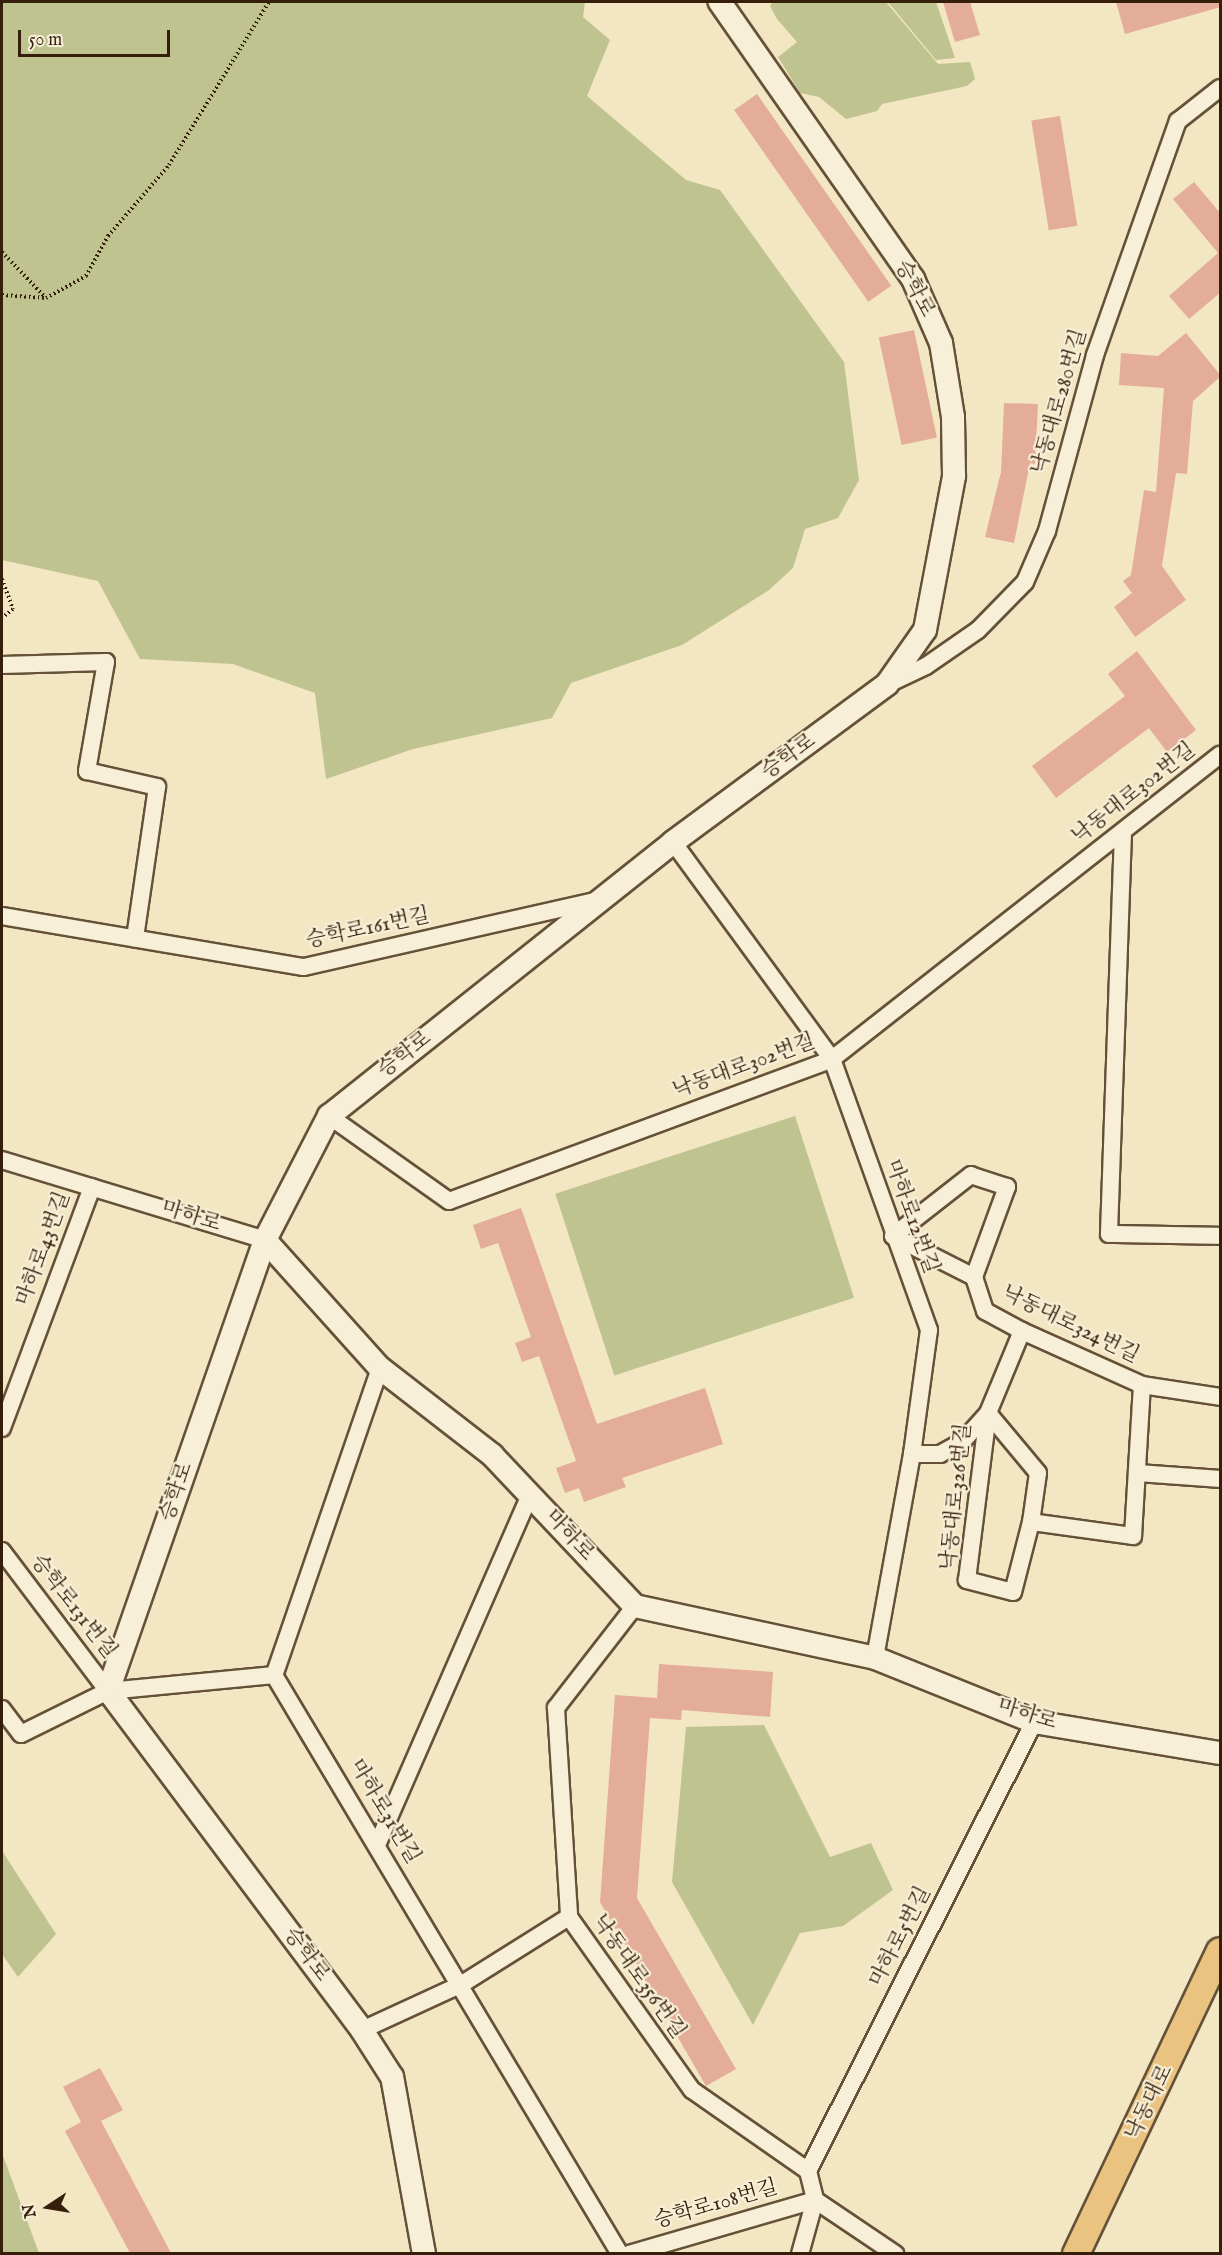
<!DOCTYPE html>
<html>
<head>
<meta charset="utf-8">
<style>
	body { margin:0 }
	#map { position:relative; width:1222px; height:2255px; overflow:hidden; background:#f3e6c2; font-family:"IM FELL English","Noto Serif KR",serif }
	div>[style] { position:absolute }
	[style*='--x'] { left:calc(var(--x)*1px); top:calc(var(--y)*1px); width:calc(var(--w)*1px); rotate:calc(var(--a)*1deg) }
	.green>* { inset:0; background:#bfc390; transform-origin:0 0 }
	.building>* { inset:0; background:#e3ad99; transform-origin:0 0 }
	.path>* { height:4px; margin-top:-2px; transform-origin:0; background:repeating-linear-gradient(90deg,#361f0a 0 1.5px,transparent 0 4.5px) }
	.roads { filter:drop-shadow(2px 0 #655138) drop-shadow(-2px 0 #655138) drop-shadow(0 2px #655138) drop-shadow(0 -2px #655138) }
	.street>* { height:16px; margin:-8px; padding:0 8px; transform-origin:8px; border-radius:8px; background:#f7efd7 }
	.secondary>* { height:22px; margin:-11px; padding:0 11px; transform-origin:11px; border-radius:11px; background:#f7efd7 }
	.primary>* { height:26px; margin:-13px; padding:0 13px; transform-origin:13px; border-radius:13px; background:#eac381 }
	span { translate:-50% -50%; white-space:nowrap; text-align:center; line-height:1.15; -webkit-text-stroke:4.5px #f7efd7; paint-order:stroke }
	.street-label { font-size:21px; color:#361f0a }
	.frame { position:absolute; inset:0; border:3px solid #361f0a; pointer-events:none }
	.north { position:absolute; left:18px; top:2177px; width:60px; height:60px; -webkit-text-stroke:4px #f7efd7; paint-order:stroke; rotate:258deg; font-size:16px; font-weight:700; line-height:24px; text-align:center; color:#361f0a }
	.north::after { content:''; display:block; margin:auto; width:21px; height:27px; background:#361f0a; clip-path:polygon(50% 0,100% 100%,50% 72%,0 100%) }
	.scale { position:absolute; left:18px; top:30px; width:152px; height:27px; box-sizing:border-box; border:3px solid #361f0a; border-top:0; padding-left:8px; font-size:18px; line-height:21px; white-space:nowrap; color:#361f0a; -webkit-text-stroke:4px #f7efd7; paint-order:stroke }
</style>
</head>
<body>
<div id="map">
	<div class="green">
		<i style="clip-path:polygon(2px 2px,585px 2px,583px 17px,610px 40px,587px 96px,686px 180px,720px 190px,844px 362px,859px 480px,838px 518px,805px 529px,793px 568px,769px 590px,682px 645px,571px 683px,552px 718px,413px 749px,326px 779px,315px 693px,233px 664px,140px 659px,98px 581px,2px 560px)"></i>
		<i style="clip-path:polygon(773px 2px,886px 2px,938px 64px,970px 62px,975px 79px,967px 86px,882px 104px,877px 111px,846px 119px,819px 97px,800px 93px,778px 57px,797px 42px,777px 19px,770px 6px)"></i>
		<i style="clip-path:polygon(888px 2px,936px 2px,955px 58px,936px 60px)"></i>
		<i style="left:795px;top:1116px;width:191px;height:252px;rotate:72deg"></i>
		<i style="clip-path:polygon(764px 1725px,830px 1857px,871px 1843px,893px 1890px,843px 1926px,800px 1933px,753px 2025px,672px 1882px,686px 1727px)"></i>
		<i style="clip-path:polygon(2px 1851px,56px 1934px,18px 1977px,2px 1954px)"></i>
		<i style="clip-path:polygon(2px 2153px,39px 2253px,2px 2253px)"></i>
	</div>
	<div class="building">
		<i style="clip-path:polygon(943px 2px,970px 2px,980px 35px,955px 42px)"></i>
		<i style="clip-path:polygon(1116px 2px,1221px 2px,1221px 7px,1125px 34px)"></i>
		<i style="left:757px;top:94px;width:234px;height:28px;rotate:55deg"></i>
		<i style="left:1060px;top:116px;width:111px;height:29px;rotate:81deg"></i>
		<i style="clip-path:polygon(1194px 182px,1221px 214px,1221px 292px,1189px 319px,1169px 296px,1218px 253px,1173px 199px)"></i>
		<i style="left:914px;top:330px;width:110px;height:36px;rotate:78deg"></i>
		<i style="clip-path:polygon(1186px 333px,1221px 376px,1193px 401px,1187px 474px,1176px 473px,1162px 566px,1186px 600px,1135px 637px,1114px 607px,1132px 593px,1123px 581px,1131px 575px,1144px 490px,1156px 492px,1164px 388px,1119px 385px,1121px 353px,1158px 356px)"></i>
		<i style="clip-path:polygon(1004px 403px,1038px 404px,1035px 464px,1030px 463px,1014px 543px,985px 537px,1001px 472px)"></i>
		<i style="clip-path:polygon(1137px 651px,1196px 730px,1167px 752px,1149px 728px,1056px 798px,1032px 766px,1125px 696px,1108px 674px)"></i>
		<i style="clip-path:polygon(521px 1208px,597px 1424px,705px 1388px,723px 1444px,622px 1478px,626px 1487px,584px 1502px,579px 1488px,565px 1493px,556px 1468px,576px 1461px,539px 1356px,522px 1362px,515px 1343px,531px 1337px,498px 1243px,481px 1249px,473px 1225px)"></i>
		<i style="clip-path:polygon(659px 1664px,773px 1672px,770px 1717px,682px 1710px,681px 1720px,650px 1718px,637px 1898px,736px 2069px,706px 2086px,600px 1902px,615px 1695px,657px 1698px)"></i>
		<i style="clip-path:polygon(100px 2068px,123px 2110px,101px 2121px,171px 2253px,130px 2253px,65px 2131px,81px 2122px,63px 2087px)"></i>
	</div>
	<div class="path">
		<i style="--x:2;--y:252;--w:62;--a:46.3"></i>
		<i style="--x:2;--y:295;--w:44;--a:3.9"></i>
		<i style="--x:46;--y:298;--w:46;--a:-28.8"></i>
		<i style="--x:86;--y:276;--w:46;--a:-61.2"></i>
		<i style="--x:108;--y:236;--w:94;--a:-49.3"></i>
		<i style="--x:169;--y:165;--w:191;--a:-58.5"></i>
		<i style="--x:2;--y:579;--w:32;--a:70"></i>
		<i style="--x:13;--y:609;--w:14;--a:141"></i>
	</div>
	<div class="roads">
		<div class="street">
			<i style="--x:2;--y:665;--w:104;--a:-1.7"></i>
			<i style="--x:106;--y:662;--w:111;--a:99.9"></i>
			<i style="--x:87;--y:771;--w:72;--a:12.9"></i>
			<i style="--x:157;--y:787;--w:153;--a:98.3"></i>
			<i style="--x:888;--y:684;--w:42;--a:-25.3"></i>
			<i style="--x:926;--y:666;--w:63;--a:-34.7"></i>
			<i style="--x:978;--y:630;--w:67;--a:-45.6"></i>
			<i style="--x:1025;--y:582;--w:56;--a:-66.7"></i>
			<i style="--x:1047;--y:531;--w:182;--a:-74.7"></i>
			<i style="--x:1095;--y:355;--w:248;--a:-70.5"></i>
			<i style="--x:1178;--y:121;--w:53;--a:-38.2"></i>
			<i style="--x:1123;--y:832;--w:402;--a:92"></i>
			<i style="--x:1109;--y:1234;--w:111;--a:1"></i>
			<i style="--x:673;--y:842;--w:269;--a:53.8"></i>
			<i style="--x:832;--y:1059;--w:288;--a:70.3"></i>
			<i style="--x:929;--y:1330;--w:125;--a:97.8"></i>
			<i style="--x:912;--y:1454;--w:207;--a:100.3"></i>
			<i style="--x:2;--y:916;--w:306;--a:9.6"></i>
			<i style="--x:304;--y:967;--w:298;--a:-12.8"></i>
			<i style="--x:329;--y:1116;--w:147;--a:35.3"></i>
			<i style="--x:449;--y:1201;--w:408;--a:-20.3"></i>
			<i style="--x:832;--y:1059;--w:493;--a:-38.1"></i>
			<i style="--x:2;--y:1160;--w:275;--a:16.9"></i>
			<i style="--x:974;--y:1277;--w:96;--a:-69.9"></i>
			<i style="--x:1007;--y:1187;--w:38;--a:-162"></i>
			<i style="--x:971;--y:1175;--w:99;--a:142"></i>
			<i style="--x:893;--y:1236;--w:91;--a:26.8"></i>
			<i style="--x:974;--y:1277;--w:36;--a:72"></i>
			<i style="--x:985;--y:1311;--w:42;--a:28.4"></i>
			<i style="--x:1022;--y:1331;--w:132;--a:24.2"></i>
			<i style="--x:1142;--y:1385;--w:79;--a:8.7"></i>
			<i style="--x:380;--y:1368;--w:325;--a:109"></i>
			<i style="--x:274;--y:1675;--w:675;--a:59.14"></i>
			<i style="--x:988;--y:1413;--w:78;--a:50.2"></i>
			<i style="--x:1038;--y:1473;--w:49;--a:98.1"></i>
			<i style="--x:1031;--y:1522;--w:72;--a:104.4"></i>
			<i style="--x:1013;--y:1592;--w:48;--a:-165.4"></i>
			<i style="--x:967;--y:1580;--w:168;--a:-82.8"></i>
			<i style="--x:2;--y:1428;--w:257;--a:-69.5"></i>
			<i style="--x:912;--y:1454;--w:28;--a:0"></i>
			<i style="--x:940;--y:1454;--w:25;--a:-29"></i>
			<i style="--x:962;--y:1442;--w:39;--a:-48"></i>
			<i style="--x:988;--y:1413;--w:89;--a:-67.5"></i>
			<i style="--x:1139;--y:1473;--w:81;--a:4.2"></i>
			<i style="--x:1031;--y:1522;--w:103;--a:7.8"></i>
			<i style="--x:1133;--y:1536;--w:151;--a:-86.6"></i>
			<i style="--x:2;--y:1551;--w:176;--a:52.9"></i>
			<i style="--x:635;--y:1606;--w:129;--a:127.8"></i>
			<i style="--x:556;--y:1708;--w:209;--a:86.4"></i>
			<i style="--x:569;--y:1917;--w:212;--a:54.6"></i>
			<i style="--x:692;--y:2090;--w:141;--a:34.9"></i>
			<i style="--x:808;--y:2171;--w:30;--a:76"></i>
			<i style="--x:815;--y:2200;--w:97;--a:34"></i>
			<i style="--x:2;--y:1709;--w:31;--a:53"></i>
			<i style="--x:21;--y:1734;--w:97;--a:-26.3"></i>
			<i style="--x:108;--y:1691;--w:167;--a:-5.5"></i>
			<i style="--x:377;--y:1845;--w:383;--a:-66.4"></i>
			<i style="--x:362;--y:2030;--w:110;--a:-24.7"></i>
			<i style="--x:462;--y:1984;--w:126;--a:-32.1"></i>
			<i style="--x:808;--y:2171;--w:503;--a:-63.28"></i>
			<i style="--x:629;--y:2254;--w:194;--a:-16.2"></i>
			<i style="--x:800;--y:2254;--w:56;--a:-74.5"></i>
		</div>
		<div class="secondary">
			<i style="--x:265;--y:1240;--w:172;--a:48.1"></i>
			<i style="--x:380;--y:1368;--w:142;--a:37.8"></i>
			<i style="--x:492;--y:1455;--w:208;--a:46.6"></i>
			<i style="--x:635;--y:1606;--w:246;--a:12.2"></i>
			<i style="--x:875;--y:1658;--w:171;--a:21.9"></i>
			<i style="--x:1034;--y:1722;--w:189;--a:9.5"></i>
			<i style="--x:424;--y:2254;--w:180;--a:-100.2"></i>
			<i style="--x:392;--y:2077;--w:56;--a:-122.6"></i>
			<i style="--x:362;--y:2030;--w:424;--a:-126.8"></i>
			<i style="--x:108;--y:1691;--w:478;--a:-70.8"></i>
			<i style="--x:265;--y:1240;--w:140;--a:-62.7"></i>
			<i style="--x:329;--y:1116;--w:440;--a:-38.5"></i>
			<i style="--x:673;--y:842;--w:266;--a:-36.4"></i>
			<i style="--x:887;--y:684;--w:66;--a:-54.9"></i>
			<i style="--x:925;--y:630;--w:157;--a:-79.3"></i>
			<i style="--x:954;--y:476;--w:59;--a:-91"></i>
			<i style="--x:953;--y:417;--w:75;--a:-99.2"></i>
			<i style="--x:941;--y:343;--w:70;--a:-113.6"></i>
			<i style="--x:913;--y:279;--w:338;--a:-124.9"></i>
		</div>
		<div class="primary">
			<i style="--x:1076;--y:2254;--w:335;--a:-64.6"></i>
		</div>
	</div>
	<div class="street-label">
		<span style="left:914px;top:289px;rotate:62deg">승학로</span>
		<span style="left:1060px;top:402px;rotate:-74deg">낙동대로280번길</span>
		<span style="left:789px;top:757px;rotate:-36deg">승학로</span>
		<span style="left:1134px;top:794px;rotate:-38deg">낙동대로302번길</span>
		<span style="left:368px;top:929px;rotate:-12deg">승학로161번길</span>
		<span style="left:405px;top:1055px;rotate:-38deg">승학로</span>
		<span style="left:744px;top:1067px;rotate:-20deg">낙동대로302번길</span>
		<span style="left:191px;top:1217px;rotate:17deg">마하로</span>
		<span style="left:911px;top:1217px;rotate:70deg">마하로12번길</span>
		<span style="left:44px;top:1249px;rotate:-70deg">마하로43번길</span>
		<span style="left:1070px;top:1325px;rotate:26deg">낙동대로324번길</span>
		<span style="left:177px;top:1492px;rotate:-71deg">승학로</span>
		<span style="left:957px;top:1497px;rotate:-84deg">낙동대로326번길</span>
		<span style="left:569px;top:1536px;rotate:47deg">마하로</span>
		<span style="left:73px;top:1607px;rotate:52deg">승학로131번길</span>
		<span style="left:1027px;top:1715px;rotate:17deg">마하로</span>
		<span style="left:384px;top:1812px;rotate:59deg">마하로31번길</span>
		<span style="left:901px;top:1937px;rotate:-63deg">마하로5번길</span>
		<span style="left:306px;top:1955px;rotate:53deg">승학로</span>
		<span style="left:638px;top:1977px;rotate:55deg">낙동대로356번길</span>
		<span style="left:1150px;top:2103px;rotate:-64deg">낙동대로</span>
		<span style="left:716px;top:2205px;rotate:-16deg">승학로108번길</span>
	</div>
	<div class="frame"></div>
	<div class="north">N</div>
	<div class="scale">50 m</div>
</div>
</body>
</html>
